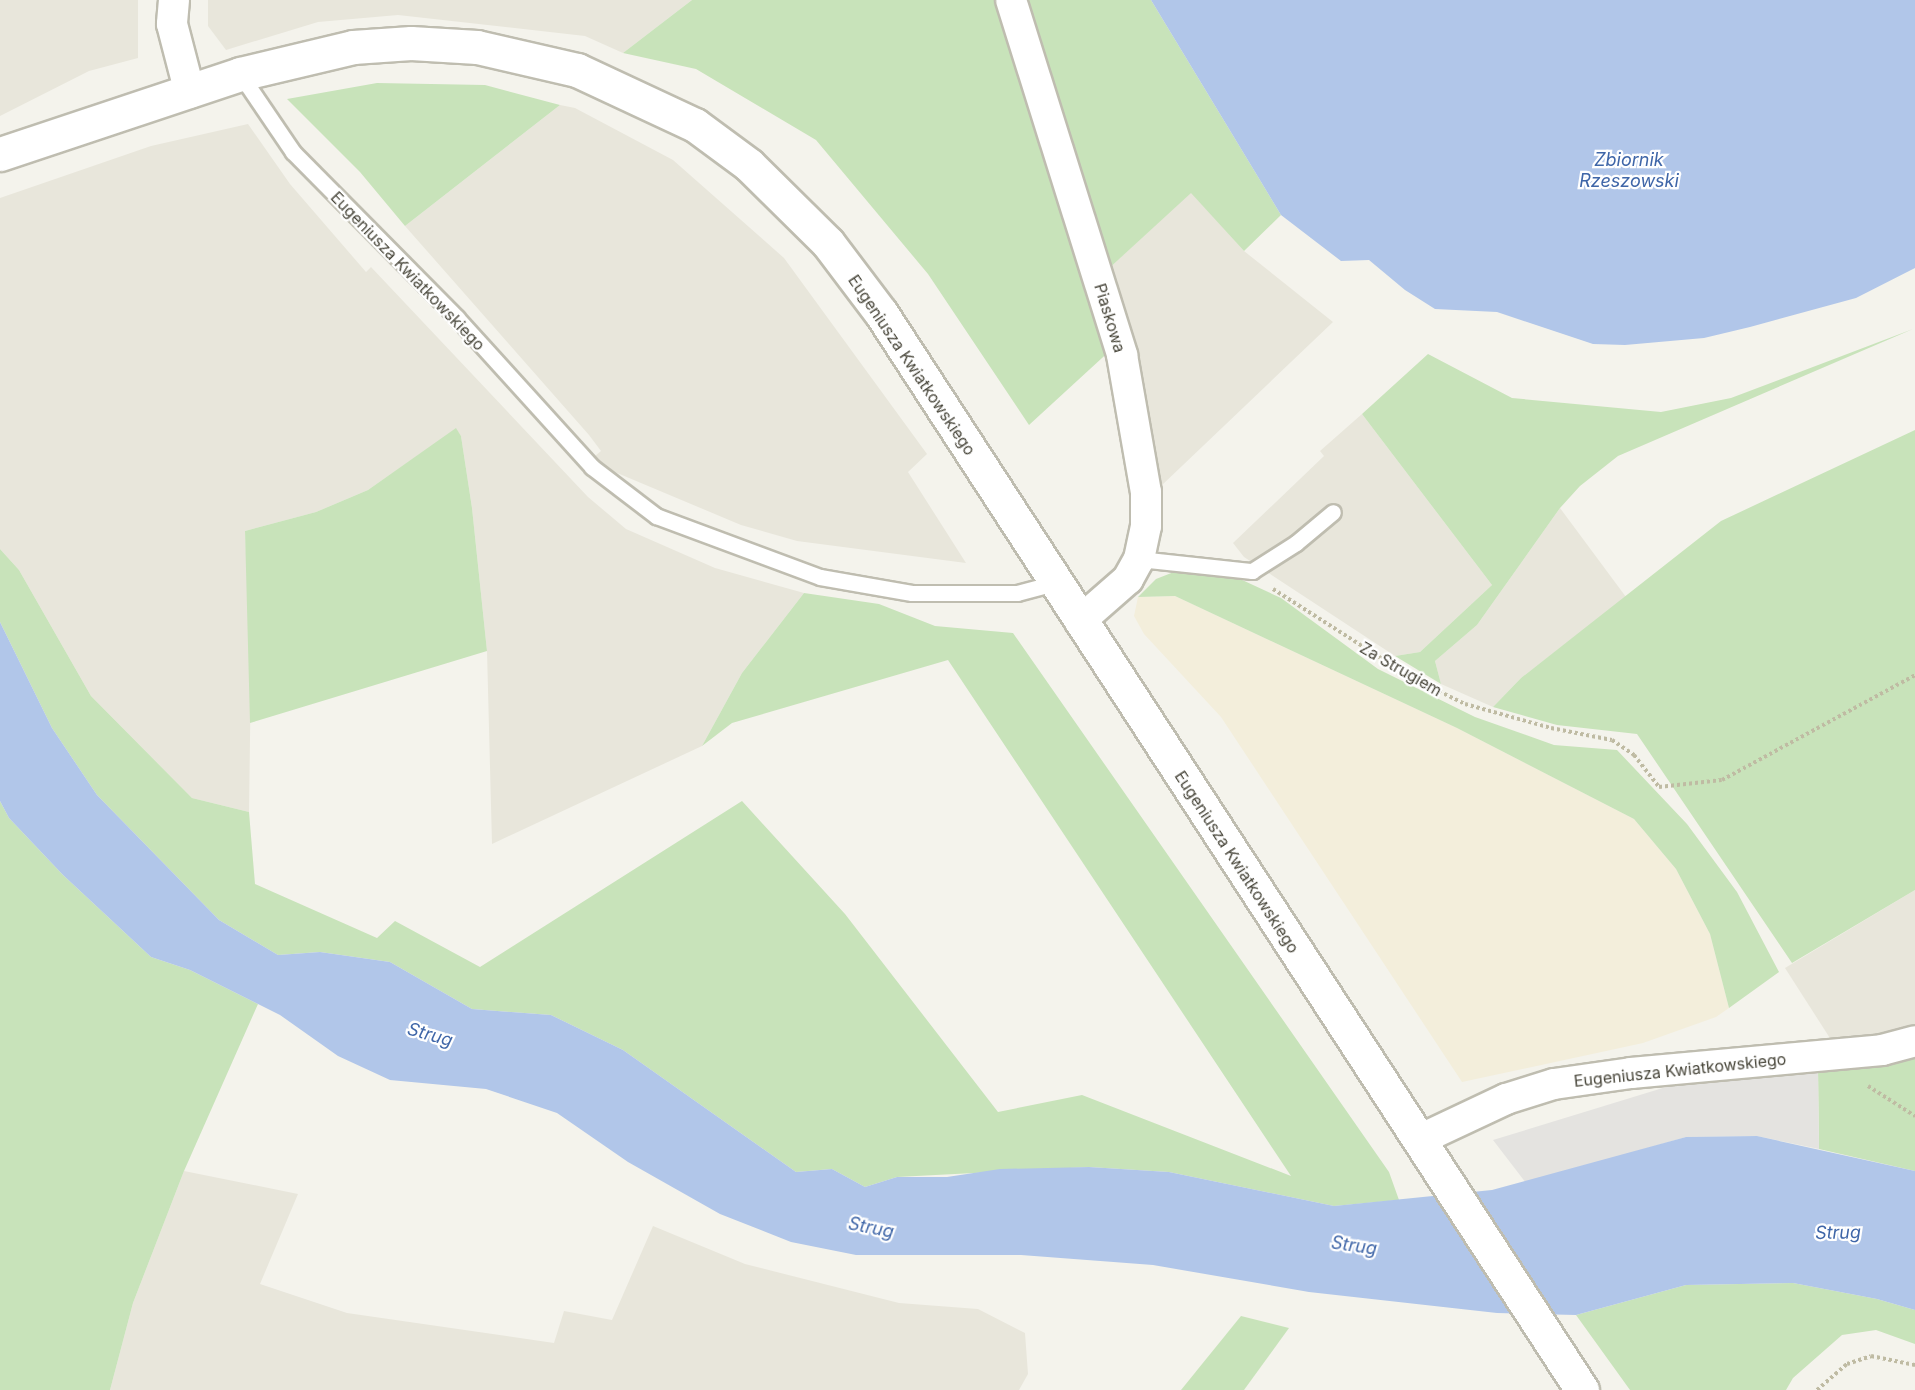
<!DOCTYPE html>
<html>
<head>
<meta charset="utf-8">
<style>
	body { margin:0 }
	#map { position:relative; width:1915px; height:1390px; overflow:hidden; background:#f4f3ec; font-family:Inter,sans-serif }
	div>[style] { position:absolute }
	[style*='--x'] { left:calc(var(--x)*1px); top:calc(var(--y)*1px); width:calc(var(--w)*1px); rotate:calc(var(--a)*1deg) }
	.residential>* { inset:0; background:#e8e6db }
	.commercial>* { inset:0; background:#f3eedb }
	.green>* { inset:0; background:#c8e3ba }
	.parking>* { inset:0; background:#e4e3e0 }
	.water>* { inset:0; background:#b1c6e9 }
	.path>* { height:4px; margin-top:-2px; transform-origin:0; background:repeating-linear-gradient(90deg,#bfbba3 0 3px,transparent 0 6px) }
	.roads { filter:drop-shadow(2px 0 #bfbdb0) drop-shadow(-2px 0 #bfbdb0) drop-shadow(0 2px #bfbdb0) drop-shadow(0 -2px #bfbdb0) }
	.service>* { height:15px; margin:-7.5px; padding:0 7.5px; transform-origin:7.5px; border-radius:7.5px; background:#fff }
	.minor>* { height:30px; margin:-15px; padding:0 15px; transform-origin:15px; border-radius:15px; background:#fff }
	.tertiary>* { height:33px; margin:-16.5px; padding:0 16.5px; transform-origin:16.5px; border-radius:16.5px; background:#fff }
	span { translate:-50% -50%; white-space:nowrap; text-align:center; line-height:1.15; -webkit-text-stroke:4.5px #fff; paint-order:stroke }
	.street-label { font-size:16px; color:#48463a }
	.water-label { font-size:18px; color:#3f66a8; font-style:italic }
</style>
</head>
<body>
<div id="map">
	<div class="residential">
		<i style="clip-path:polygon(0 0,138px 0,138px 58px,89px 71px,0 116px)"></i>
		<i style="clip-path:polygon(208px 0,692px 0,623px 53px,585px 36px,398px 15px,318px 22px,226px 50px,208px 26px)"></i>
		<i style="clip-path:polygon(560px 105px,575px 108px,673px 160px,784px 258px,927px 454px,908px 472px,966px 563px,797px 541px,741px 525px,610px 470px,595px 456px,601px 451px,589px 435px,405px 226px)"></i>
		<i style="clip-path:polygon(248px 124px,290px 184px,366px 272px,371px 267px,588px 497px,626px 529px,715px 568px,804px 593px,742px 673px,702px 746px,492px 844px,487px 651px,472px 508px,461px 436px,456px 429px,368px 490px,316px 512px,245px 531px,251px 666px,249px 812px,192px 798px,91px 696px,19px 570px,0 549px,0 198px,151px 146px)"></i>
		<i style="clip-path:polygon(1191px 192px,1244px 251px,1333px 322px,1161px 486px,1105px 272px)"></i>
		<i style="clip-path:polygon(1362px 414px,1492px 585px,1420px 652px,1395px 656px,1244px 557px,1233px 543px,1324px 456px,1320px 451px)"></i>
		<i style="clip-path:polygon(1560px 508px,1626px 597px,1521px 678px,1493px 707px,1441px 684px,1435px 661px,1477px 625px)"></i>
		<i style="clip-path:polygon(1915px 890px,1915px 1028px,1835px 1046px,1785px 968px)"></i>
		<i style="clip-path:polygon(184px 1171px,298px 1194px,260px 1284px,347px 1313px,554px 1343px,564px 1311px,612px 1320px,653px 1226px,745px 1264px,899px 1303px,978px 1309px,1025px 1333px,1028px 1374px,1019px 1390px,110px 1390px,133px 1303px)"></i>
	</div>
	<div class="commercial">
		<i style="clip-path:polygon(1175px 596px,1457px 728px,1634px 819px,1676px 869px,1710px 934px,1729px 1008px,1716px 1017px,1643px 1043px,1462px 1082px,1221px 717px,1144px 634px,1134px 616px,1138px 597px)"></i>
	</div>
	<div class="green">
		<i style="clip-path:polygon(692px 0,1002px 0,1114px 347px,1029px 425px,928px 274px,816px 140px,696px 69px,623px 53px)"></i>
		<i style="clip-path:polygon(1026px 0,1151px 0,1281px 215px,1244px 251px,1191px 193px,1105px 272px)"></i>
		<i style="clip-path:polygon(377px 83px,485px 85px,560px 105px,405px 226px,360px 172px,287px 99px)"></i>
		<i style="clip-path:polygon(1913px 329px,1618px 456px,1580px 486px,1560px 508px,1477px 625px,1435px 661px,1441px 684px,1395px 656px,1420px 652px,1492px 585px,1362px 414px,1428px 354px,1512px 398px,1661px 412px,1731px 398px)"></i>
		<i style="clip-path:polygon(456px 428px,461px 436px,472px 508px,487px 651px,250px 723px,245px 531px,316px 512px,368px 490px)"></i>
		<i style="clip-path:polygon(1915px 430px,1915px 890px,1792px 963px,1637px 734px,1557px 725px,1493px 707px,1521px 678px,1721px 521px)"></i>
		<i style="clip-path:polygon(0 549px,19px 570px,91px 696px,192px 798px,249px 812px,255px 884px,377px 938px,395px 921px,480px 967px,742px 801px,845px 914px,998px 1112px,1082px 1095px,1291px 1176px,948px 660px,732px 723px,702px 746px,742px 673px,804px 593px,879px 604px,935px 626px,1013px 633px,1389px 1172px,1399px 1200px,1334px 1206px,1169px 1172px,1089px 1167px,897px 1177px,865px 1187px,832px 1169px,796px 1172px,623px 1050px,551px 1015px,472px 1009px,390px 962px,320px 952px,278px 955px,219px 920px,97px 795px,52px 728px,0 622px)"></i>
		<i style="clip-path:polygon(1179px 570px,1240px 579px,1281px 598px,1378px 669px,1475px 717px,1554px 745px,1617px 750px,1687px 824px,1737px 892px,1779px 972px,1729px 1008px,1710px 934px,1676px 869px,1634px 819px,1457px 728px,1175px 596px,1138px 597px,1156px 579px)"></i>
		<i style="clip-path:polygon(0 801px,9px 818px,63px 875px,151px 957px,190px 970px,258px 1004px,184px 1171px,133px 1303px,110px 1390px,0 1390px)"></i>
		<i style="clip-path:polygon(1915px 1028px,1915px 1171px,1819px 1149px,1818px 1069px)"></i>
		<i style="clip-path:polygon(1793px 1283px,1877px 1299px,1915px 1310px,1915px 1344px,1876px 1330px,1842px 1335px,1793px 1378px,1786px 1390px,1630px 1390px,1576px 1315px,1686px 1285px)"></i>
		<i style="clip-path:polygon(1241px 1316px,1289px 1328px,1244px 1390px,1181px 1390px)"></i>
	</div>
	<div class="parking">
		<i style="clip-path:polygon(1818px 1069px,1819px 1149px,1757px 1136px,1686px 1137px,1526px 1183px,1493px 1140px,1715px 1072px)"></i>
	</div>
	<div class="water">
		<i style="clip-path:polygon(1151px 0,1915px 0,1915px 268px,1856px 298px,1750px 327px,1704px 338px,1625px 345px,1593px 344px,1497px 312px,1435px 309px,1405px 290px,1369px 260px,1341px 261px,1281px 215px)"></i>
		<i style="clip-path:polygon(0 622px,52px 728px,97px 795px,219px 920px,278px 955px,320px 952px,390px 962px,472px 1009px,551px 1015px,623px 1050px,796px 1172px,832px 1169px,865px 1187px,897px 1177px,947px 1177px,1000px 1169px,1089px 1167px,1169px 1172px,1334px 1206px,1492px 1190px,1686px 1137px,1757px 1136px,1915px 1171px,1915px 1310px,1877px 1299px,1793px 1283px,1686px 1285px,1576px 1315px,1497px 1313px,1309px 1292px,1153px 1265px,1021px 1255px,856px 1255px,791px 1242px,720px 1214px,628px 1162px,557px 1113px,486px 1089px,390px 1080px,338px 1056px,280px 1015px,190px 970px,151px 957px,63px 875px,9px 818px,0 801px)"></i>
	</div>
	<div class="path">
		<i style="--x:1273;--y:589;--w:165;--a:32.6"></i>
		<i style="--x:1412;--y:678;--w:59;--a:26.1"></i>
		<i style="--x:1465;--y:704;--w:89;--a:15.6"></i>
		<i style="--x:1551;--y:728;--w:62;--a:11.1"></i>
		<i style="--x:1612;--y:740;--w:27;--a:34"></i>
		<i style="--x:1634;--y:755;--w:41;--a:52"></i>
		<i style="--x:1659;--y:787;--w:63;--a:-6.3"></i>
		<i style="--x:1722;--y:780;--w:220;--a:-28.5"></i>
		<i style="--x:1868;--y:1086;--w:56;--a:32.6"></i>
		<i style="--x:1817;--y:1390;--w:40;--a:-41"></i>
		<i style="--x:1847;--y:1364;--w:25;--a:-18"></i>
		<i style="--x:1871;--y:1356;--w:45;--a:11.6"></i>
	</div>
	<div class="roads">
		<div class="service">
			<i style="--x:240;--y:74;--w:94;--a:55.8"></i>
			<i style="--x:293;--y:152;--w:233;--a:45.3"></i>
			<i style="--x:457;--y:318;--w:201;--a:47.8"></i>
			<i style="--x:592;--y:467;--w:81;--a:37.4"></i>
			<i style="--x:656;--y:516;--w:175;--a:20.4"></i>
			<i style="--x:820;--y:577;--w:93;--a:9.9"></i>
			<i style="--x:912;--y:593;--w:105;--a:0"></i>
			<i style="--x:1017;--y:593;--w:39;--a:-15"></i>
			<i style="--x:1139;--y:559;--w:114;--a:6.1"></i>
			<i style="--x:1252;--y:571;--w:52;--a:-32.5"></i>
			<i style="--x:1296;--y:543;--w:48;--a:-40"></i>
		</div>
		<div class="minor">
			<i style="--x:174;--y:0;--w:24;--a:95"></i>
			<i style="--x:172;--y:24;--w:71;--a:75.4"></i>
			<i style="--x:1011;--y:0;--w:372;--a:72.6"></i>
			<i style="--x:1122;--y:355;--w:139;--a:80.1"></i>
			<i style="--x:1146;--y:492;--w:34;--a:90"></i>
			<i style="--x:1146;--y:526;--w:34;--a:102"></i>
			<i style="--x:1139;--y:559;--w:23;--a:119"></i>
			<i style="--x:1128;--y:579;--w:64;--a:138.8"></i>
			<i style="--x:1419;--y:1140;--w:96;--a:-25.2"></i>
			<i style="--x:1506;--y:1099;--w:50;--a:-17.4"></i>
			<i style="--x:1554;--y:1084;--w:78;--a:-8.1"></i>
			<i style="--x:1631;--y:1073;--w:252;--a:-5.2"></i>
			<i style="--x:1882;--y:1050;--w:34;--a:-15"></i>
		</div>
		<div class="tertiary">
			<i style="--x:0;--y:154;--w:253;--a:-18.4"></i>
			<i style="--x:240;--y:74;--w:116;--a:-13.4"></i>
			<i style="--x:353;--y:47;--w:58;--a:-3.9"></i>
			<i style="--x:411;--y:43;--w:66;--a:3.5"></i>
			<i style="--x:477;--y:47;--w:103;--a:13"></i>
			<i style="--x:577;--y:70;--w:130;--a:25"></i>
			<i style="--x:695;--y:125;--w:67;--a:36.5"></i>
			<i style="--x:749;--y:165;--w:111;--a:44.6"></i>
			<i style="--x:828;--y:243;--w:88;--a:52.9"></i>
			<i style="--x:881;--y:313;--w:1285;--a:56.94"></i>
		</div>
	</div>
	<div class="street-label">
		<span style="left:408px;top:271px;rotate:46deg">Eugeniusza Kwiatkowskiego</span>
		<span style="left:1110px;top:318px;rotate:73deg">Piaskowa</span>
		<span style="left:912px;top:365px;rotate:56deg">Eugeniusza Kwiatkowskiego</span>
		<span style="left:1401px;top:669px;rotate:30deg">Za Strugiem</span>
		<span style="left:1237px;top:862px;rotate:57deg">Eugeniusza Kwiatkowskiego</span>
		<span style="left:1680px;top:1070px;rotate:-6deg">Eugeniusza Kwiatkowskiego</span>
	</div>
	<div class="water-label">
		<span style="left:1629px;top:171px">Zbiornik<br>Rzeszowski</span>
		<span style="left:430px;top:1035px;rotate:16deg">Strug</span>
		<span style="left:871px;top:1228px;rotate:11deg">Strug</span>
		<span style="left:1838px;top:1233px;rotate:-1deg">Strug</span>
		<span style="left:1354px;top:1246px;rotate:8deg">Strug</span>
	</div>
</div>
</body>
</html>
